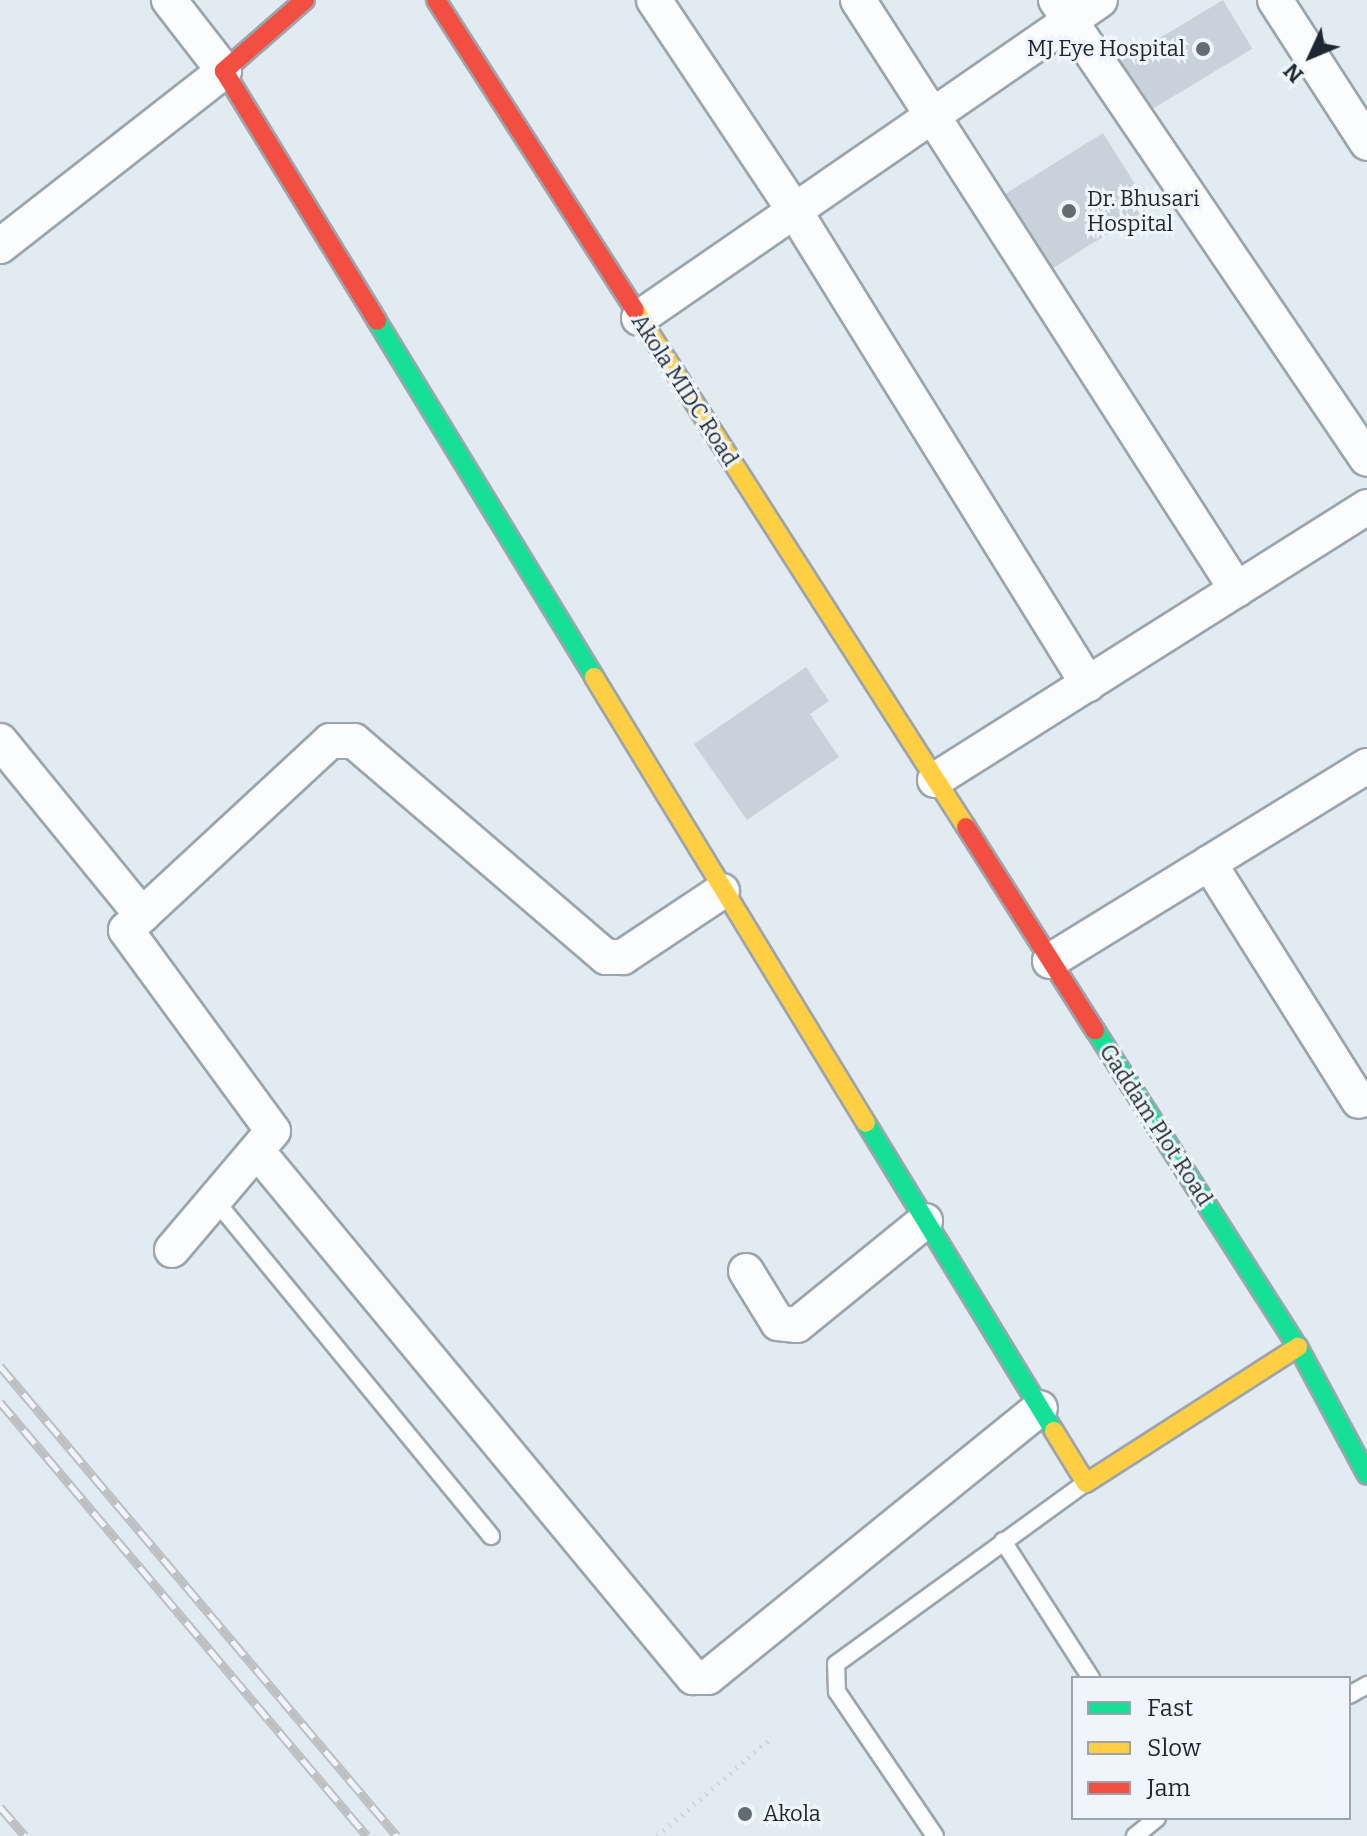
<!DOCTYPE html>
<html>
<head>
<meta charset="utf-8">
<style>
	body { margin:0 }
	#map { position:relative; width:1367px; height:1836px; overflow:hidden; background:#e2eaf2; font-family:Bitter,serif }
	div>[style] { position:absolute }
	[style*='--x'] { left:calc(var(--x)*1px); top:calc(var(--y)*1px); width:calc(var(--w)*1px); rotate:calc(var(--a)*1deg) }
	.building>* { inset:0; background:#c9d2db; transform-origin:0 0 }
	.path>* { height:5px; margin-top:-2.5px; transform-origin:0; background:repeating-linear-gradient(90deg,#d3d6d8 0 2px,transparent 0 8px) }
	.roads { filter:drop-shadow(2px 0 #9ca4ac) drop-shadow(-2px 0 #9ca4ac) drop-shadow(0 2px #9ca4ac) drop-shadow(0 -2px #9ca4ac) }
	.lane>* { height:16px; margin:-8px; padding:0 8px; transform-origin:8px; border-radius:8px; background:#fbfcfd }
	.street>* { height:34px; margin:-17px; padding:0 17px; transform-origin:17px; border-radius:17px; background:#fbfcfd }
	.fast>* { height:18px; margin:-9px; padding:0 9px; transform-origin:9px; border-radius:9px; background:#16e098 }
	.slow>* { height:18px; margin:-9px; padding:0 9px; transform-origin:9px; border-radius:9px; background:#ffcf43 }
	.jam>* { height:18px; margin:-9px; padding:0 9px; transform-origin:9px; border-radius:9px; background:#f24e42 }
	.rail>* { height:9px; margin-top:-4.5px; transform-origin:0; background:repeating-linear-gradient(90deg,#f0f5fb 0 18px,#bdc0c2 0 36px); box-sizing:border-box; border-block:2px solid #bdc0c2 }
	.dots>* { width:22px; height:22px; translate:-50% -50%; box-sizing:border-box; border:4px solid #f0f5fb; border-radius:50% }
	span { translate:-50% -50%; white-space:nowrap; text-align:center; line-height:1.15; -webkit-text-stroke:6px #f0f5fb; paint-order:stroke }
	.poi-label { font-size:22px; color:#1e2731 }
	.right { translate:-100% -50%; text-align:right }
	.left { translate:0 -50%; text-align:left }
	.street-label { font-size:22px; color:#1e2731 }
	.legend { position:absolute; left:1071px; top:1676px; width:280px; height:144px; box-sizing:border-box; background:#f0f5fb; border:2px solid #9ca3aa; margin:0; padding:10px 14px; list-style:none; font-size:24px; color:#1e2731 }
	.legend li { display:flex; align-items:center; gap:16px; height:40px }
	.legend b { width:40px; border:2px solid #9ca3aa }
	.north { position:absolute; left:1271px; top:16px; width:80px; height:80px; -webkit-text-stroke:6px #f0f5fb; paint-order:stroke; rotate:226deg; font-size:22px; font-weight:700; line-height:32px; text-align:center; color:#1e2731 }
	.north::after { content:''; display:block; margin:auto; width:28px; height:36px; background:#1e2731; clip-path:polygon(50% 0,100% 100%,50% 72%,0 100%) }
</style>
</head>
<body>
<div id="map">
	<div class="building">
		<i style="left:1223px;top:0;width:57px;height:123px;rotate:59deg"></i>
		<i style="left:1103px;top:133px;width:88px;height:122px;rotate:58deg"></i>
		<i style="clip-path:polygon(806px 667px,829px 701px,810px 714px,839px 757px,747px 820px,694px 744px)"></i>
	</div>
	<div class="path">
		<i style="--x:657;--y:1836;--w:148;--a:-40.6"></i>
	</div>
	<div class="roads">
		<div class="lane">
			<i style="--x:215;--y:1200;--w:435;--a:50.6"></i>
			<i style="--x:1003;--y:1541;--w:163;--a:57.3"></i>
			<i style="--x:1349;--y:1695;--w:21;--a:-29"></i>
			<i style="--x:935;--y:1836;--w:174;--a:-124.2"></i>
			<i style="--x:837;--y:1692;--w:28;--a:-92"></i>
			<i style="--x:836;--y:1664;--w:306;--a:-36"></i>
			<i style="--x:1135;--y:1836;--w:28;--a:-39"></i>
		</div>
		<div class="street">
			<i style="--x:654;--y:0;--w:252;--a:56.3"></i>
			<i style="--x:794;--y:210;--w:558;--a:58.19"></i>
			<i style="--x:858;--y:0;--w:701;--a:57.28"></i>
			<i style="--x:1056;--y:0;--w:554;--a:55.88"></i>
			<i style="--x:1275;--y:0;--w:170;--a:57.2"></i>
			<i style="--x:0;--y:246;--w:284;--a:-38"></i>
			<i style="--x:224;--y:71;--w:90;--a:-127.8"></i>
			<i style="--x:639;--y:318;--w:560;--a:-34.6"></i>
			<i style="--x:0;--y:741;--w:225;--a:50.8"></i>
			<i style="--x:935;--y:780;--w:511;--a:-32.29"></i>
			<i style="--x:1209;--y:863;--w:281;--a:57.8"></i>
			<i style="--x:1050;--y:961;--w:372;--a:-31.6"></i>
			<i style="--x:258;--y:1152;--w:682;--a:50.36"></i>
			<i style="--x:693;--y:1677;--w:15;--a:0"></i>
			<i style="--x:708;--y:1677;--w:427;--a:-39"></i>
			<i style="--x:172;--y:1250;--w:156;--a:-49.7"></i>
			<i style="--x:273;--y:1131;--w:249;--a:-126.2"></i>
			<i style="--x:126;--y:930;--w:278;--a:-42.8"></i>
			<i style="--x:330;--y:741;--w:24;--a:0"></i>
			<i style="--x:354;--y:741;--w:332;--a:40.6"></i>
			<i style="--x:606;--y:957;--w:17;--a:0"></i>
			<i style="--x:623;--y:957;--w:119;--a:-33.7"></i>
			<i style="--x:746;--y:1271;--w:61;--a:58.4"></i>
			<i style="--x:778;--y:1323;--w:19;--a:6"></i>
			<i style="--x:797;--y:1325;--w:165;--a:-39.1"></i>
		</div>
		<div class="fast">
			<i style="--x:377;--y:321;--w:417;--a:58.6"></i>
			<i style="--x:1095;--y:1030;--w:376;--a:57.4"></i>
			<i style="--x:1298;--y:1347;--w:145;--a:61.7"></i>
			<i style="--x:866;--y:1123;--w:361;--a:58.6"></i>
		</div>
		<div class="slow">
			<i style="--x:635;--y:310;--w:614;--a:57.37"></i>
			<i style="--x:594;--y:677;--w:522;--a:58.62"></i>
			<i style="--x:1054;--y:1431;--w:61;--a:58.4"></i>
			<i style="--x:1086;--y:1483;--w:252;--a:-32.7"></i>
		</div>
		<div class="jam">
			<i style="--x:305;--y:0;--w:108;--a:138.8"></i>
			<i style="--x:224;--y:71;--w:293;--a:58.5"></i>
			<i style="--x:436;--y:0;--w:368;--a:57.3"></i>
			<i style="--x:966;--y:827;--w:241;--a:57.6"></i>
		</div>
	</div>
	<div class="rail">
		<i style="--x:0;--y:1366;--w:615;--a:49.81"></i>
		<i style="--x:0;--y:1402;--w:568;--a:49.78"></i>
		<i style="--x:0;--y:1807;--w:38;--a:49"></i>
	</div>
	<div class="dots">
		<i style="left:1203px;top:49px;background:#636b75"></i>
		<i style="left:1069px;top:211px;background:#636b75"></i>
		<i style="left:745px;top:1814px;background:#636b75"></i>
	</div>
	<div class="poi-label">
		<span class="right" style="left:1185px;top:49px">MJ Eye Hospital</span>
		<span class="left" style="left:1087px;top:211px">Dr. Bhusari<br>Hospital</span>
		<span class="left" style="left:763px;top:1814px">Akola</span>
	</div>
	<div class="street-label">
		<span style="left:685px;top:390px;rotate:57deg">Akola MIDC Road</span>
		<span style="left:1156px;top:1125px;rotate:57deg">Gaddam Plot Road</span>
	</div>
	<ul class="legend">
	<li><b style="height:10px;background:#16e098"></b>Fast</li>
	<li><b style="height:10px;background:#ffcf43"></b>Slow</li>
	<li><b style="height:10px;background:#f24e42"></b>Jam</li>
	</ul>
	<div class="north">N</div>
</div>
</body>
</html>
